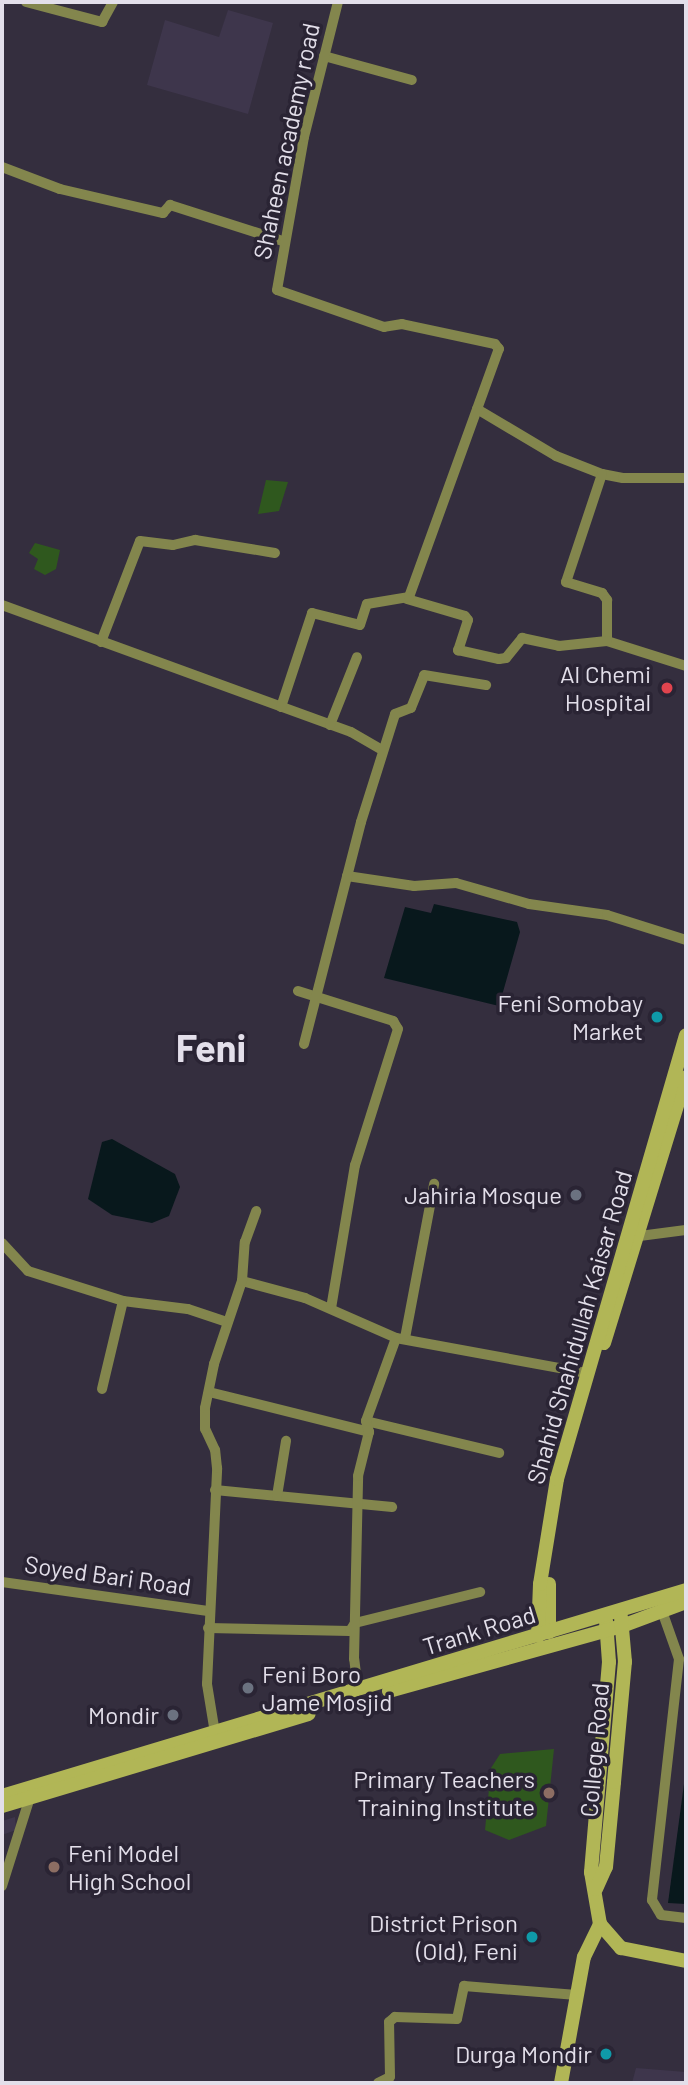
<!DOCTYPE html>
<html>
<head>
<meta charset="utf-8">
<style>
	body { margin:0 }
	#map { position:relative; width:688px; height:2085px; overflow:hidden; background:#342e3e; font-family:Barlow,sans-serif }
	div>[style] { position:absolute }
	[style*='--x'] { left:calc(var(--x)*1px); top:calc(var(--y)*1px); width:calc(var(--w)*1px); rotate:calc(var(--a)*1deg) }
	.built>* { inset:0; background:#3e364c }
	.green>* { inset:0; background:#2f581e }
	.water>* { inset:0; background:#08181c }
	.minor>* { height:10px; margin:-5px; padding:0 5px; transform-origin:5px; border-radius:5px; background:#83864d }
	.secondary>* { height:14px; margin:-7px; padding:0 7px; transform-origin:7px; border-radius:7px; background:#b1b656 }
	.dots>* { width:19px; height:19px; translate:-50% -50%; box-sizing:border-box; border:4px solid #2a2434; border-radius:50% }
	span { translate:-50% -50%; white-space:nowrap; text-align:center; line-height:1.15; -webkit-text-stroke:7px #2a2434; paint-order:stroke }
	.street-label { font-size:24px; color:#e3dfea }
	.poi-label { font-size:24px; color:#e3dfea }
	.right { translate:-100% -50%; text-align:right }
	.left { translate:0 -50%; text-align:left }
	.town-label { font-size:38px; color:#e3dfea; font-weight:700 }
	.frame { position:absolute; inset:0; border:4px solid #e3dfea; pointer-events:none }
</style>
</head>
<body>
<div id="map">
	<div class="built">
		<i style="clip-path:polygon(228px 10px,273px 23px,248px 114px,147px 85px,165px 20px,219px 37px)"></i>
		<i style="clip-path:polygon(15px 1817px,16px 1830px,2px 1835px,2px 1821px)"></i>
		<i style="clip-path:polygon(636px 2068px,686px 2072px,686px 2073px,684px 2083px,632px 2083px)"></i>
	</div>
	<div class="green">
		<i style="clip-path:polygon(266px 480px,288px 482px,279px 511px,258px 514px)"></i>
		<i style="clip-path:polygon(35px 543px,60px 550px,56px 569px,45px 575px,34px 569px,38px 559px,29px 553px)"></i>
		<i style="clip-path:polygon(554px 1749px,546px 1826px,509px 1840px,485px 1830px,491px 1768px,500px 1754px)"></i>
	</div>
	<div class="water">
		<i style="clip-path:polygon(434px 904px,517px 922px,520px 932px,499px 1006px,384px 978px,405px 907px,431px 913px)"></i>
		<i style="clip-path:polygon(112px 1139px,175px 1174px,180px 1187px,169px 1216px,152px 1223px,112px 1215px,88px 1199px,102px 1142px)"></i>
		<i style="clip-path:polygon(686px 1769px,686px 1904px,668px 1903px)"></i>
	</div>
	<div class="minor">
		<i style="--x:26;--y:2;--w:79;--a:14.7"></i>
		<i style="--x:102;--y:22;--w:23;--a:-61"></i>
		<i style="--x:324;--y:56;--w:91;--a:15.3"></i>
		<i style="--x:2;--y:167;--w:62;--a:20.8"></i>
		<i style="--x:60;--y:189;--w:106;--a:13.1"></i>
		<i style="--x:163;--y:213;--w:11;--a:-49"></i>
		<i style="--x:170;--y:205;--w:119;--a:17.7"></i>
		<i style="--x:477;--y:409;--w:92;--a:30.7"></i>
		<i style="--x:556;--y:456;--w:49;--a:21.4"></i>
		<i style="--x:602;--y:474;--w:21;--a:11"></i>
		<i style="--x:623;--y:478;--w:63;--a:0"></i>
		<i style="--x:602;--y:474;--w:114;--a:108.4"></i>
		<i style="--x:566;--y:582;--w:38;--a:17"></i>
		<i style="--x:602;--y:593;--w:9;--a:54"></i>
		<i style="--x:607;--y:600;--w:41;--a:90"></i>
		<i style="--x:607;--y:641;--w:83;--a:17.6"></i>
		<i style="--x:407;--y:599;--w:60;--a:16.3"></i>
		<i style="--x:465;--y:616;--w:5;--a:53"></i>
		<i style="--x:468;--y:620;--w:32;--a:108"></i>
		<i style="--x:458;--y:650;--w:42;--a:12.4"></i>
		<i style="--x:499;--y:659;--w:7;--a:-8"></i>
		<i style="--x:506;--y:658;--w:26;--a:-51"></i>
		<i style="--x:522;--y:638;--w:38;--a:12"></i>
		<i style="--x:559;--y:646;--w:48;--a:-5.9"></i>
		<i style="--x:2;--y:605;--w:371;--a:20"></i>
		<i style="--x:351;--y:732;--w:34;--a:30"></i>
		<i style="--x:101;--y:642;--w:108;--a:-68.9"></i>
		<i style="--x:140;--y:541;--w:33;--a:7"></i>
		<i style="--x:173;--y:545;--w:23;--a:-13"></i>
		<i style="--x:195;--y:540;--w:81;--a:9.2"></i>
		<i style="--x:281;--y:707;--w:99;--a:-71.7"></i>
		<i style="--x:312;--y:613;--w:49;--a:14"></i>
		<i style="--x:360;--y:625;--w:22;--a:-72"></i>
		<i style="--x:367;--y:604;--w:43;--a:-9.5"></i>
		<i style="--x:409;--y:597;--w:264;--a:-70.1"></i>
		<i style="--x:499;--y:349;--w:6;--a:-129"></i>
		<i style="--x:495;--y:344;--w:95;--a:-167.9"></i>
		<i style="--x:402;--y:324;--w:18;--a:171"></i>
		<i style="--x:384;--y:327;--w:113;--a:-160.9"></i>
		<i style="--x:277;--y:290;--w:155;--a:-80"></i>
		<i style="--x:304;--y:137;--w:139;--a:-75.9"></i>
		<i style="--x:330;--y:725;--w:73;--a:-68.3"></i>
		<i style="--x:347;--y:876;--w:68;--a:8.5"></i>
		<i style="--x:414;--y:886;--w:42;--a:-4.1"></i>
		<i style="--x:456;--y:883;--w:76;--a:16"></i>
		<i style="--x:529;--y:904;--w:79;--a:8"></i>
		<i style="--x:607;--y:915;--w:83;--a:17.6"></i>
		<i style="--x:298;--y:991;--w:100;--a:17.5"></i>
		<i style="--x:393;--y:1021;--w:9;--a:58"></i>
		<i style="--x:398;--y:1029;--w:143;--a:107.5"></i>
		<i style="--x:355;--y:1165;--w:145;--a:99.5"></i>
		<i style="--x:304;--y:1044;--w:229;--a:-75.6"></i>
		<i style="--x:361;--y:822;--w:113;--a:-72.5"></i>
		<i style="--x:395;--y:714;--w:17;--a:-21"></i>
		<i style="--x:411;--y:708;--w:35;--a:-68"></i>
		<i style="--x:424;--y:675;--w:63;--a:9.2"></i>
		<i style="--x:632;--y:1237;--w:54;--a:-7.4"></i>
		<i style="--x:2;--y:1243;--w:38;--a:47"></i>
		<i style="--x:28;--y:1271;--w:100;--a:17.5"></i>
		<i style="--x:123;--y:1301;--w:65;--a:7"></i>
		<i style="--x:188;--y:1309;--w:41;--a:18.4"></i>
		<i style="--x:242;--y:1281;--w:65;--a:15.1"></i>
		<i style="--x:305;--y:1298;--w:99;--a:23.7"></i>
		<i style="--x:396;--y:1338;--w:193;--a:10.4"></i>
		<i style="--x:405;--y:1338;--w:157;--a:-79.3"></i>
		<i style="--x:102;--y:1389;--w:90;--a:-76.6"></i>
		<i style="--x:209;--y:1392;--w:165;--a:14"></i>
		<i style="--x:366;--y:1421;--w:137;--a:13.5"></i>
		<i style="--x:215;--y:1490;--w:178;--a:5.5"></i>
		<i style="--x:277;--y:1496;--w:56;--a:-80.7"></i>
		<i style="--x:2;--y:1582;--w:208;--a:8"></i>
		<i style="--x:662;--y:1611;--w:51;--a:70.5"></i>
		<i style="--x:679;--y:1659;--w:243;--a:96.4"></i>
		<i style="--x:652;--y:1900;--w:17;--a:59"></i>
		<i style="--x:661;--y:1915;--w:25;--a:7"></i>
		<i style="--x:208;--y:1628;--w:142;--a:1.2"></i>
		<i style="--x:350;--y:1631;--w:9;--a:-58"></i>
		<i style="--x:355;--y:1623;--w:129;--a:-13.9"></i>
		<i style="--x:358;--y:1690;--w:31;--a:-97"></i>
		<i style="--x:354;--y:1659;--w:183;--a:-88.7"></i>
		<i style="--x:358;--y:1476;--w:45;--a:-76"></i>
		<i style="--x:369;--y:1432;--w:11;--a:-105"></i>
		<i style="--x:366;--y:1421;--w:88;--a:-70.1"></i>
		<i style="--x:215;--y:1733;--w:50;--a:-99.3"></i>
		<i style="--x:207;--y:1684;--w:216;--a:-87.3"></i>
		<i style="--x:217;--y:1468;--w:18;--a:-96"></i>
		<i style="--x:215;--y:1450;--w:23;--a:-115"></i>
		<i style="--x:205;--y:1429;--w:21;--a:-90"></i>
		<i style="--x:205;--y:1408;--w:45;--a:-78.4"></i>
		<i style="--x:214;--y:1364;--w:88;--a:-71.4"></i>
		<i style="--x:242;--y:1281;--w:39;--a:-86"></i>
		<i style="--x:245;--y:1242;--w:33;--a:-70"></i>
		<i style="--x:2;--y:1886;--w:96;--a:-72.5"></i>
		<i style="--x:378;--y:2083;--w:13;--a:-27"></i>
		<i style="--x:390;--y:2077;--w:55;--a:-91"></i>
		<i style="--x:389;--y:2022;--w:8;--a:-40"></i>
		<i style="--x:395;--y:2017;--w:62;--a:1.8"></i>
		<i style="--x:457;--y:2019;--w:34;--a:-78"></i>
		<i style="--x:464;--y:1986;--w:113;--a:4.6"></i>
	</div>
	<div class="secondary">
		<i style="--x:604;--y:1343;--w:278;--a:-72.9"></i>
		<i style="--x:549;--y:1584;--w:48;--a:90"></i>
		<i style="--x:606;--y:1621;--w:41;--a:85.8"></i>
		<i style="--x:609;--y:1662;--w:211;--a:94.9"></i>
		<i style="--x:591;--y:1872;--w:53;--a:80.2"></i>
		<i style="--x:600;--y:1924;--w:32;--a:49"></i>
		<i style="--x:621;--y:1948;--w:66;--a:11.3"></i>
		<i style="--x:538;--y:1636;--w:52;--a:-87.8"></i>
		<i style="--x:540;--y:1584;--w:106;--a:-80.8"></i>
		<i style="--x:557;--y:1479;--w:462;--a:-73.8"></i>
		<i style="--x:389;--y:1691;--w:242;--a:-15.6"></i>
		<i style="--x:622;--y:1626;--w:68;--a:-20.6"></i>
		<i style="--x:2;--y:1796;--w:714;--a:-16.76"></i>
		<i style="--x:2;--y:1806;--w:320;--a:-16.7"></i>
		<i style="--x:596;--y:1889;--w:24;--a:-66"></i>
		<i style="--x:606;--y:1867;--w:85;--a:-84.6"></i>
		<i style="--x:614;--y:1782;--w:121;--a:-84.8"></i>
		<i style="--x:625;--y:1662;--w:45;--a:-95.1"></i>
		<i style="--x:561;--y:2083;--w:128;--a:-79.7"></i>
		<i style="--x:584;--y:1957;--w:37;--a:-64"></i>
	</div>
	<div class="dots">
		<i style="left:667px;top:688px;background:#e0444e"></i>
		<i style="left:657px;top:1017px;background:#0f9aa8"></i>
		<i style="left:576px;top:1195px;background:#6b7280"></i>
		<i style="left:248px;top:1688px;background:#6b7280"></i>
		<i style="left:173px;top:1715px;background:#6b7280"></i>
		<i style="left:549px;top:1793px;background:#8d6e63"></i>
		<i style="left:54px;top:1867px;background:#8d6e63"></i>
		<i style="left:532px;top:1937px;background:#0f9aa8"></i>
		<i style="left:606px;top:2054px;background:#0f9aa8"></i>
	</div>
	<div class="street-label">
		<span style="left:286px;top:141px;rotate:-78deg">Shaheen academy road</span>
		<span style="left:579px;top:1327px;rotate:-74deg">Shahid Shahidullah Kaisar Road</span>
		<span style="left:108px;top:1575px;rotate:8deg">Soyed Bari Road</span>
		<span style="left:479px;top:1630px;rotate:-17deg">Trank Road</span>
		<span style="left:594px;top:1750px;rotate:-85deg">College Road</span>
	</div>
	<div class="poi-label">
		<span class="right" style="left:651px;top:688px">Al Chemi<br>Hospital</span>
		<span class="right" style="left:643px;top:1017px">Feni Somobay<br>Market</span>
		<span class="right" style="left:562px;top:1195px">Jahiria Mosque</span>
		<span class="left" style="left:262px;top:1688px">Feni Boro<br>Jame Mosjid</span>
		<span class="right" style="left:159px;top:1715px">Mondir</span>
		<span class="right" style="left:535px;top:1793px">Primary Teachers<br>Training Institute</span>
		<span class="left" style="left:68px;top:1867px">Feni Model<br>High School</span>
		<span class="right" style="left:518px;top:1937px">District Prison<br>(Old), Feni</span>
		<span class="right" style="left:592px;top:2054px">Durga Mondir</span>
	</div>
	<div class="town-label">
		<span style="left:211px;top:1048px">Feni</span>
	</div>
	<div class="frame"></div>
</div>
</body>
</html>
